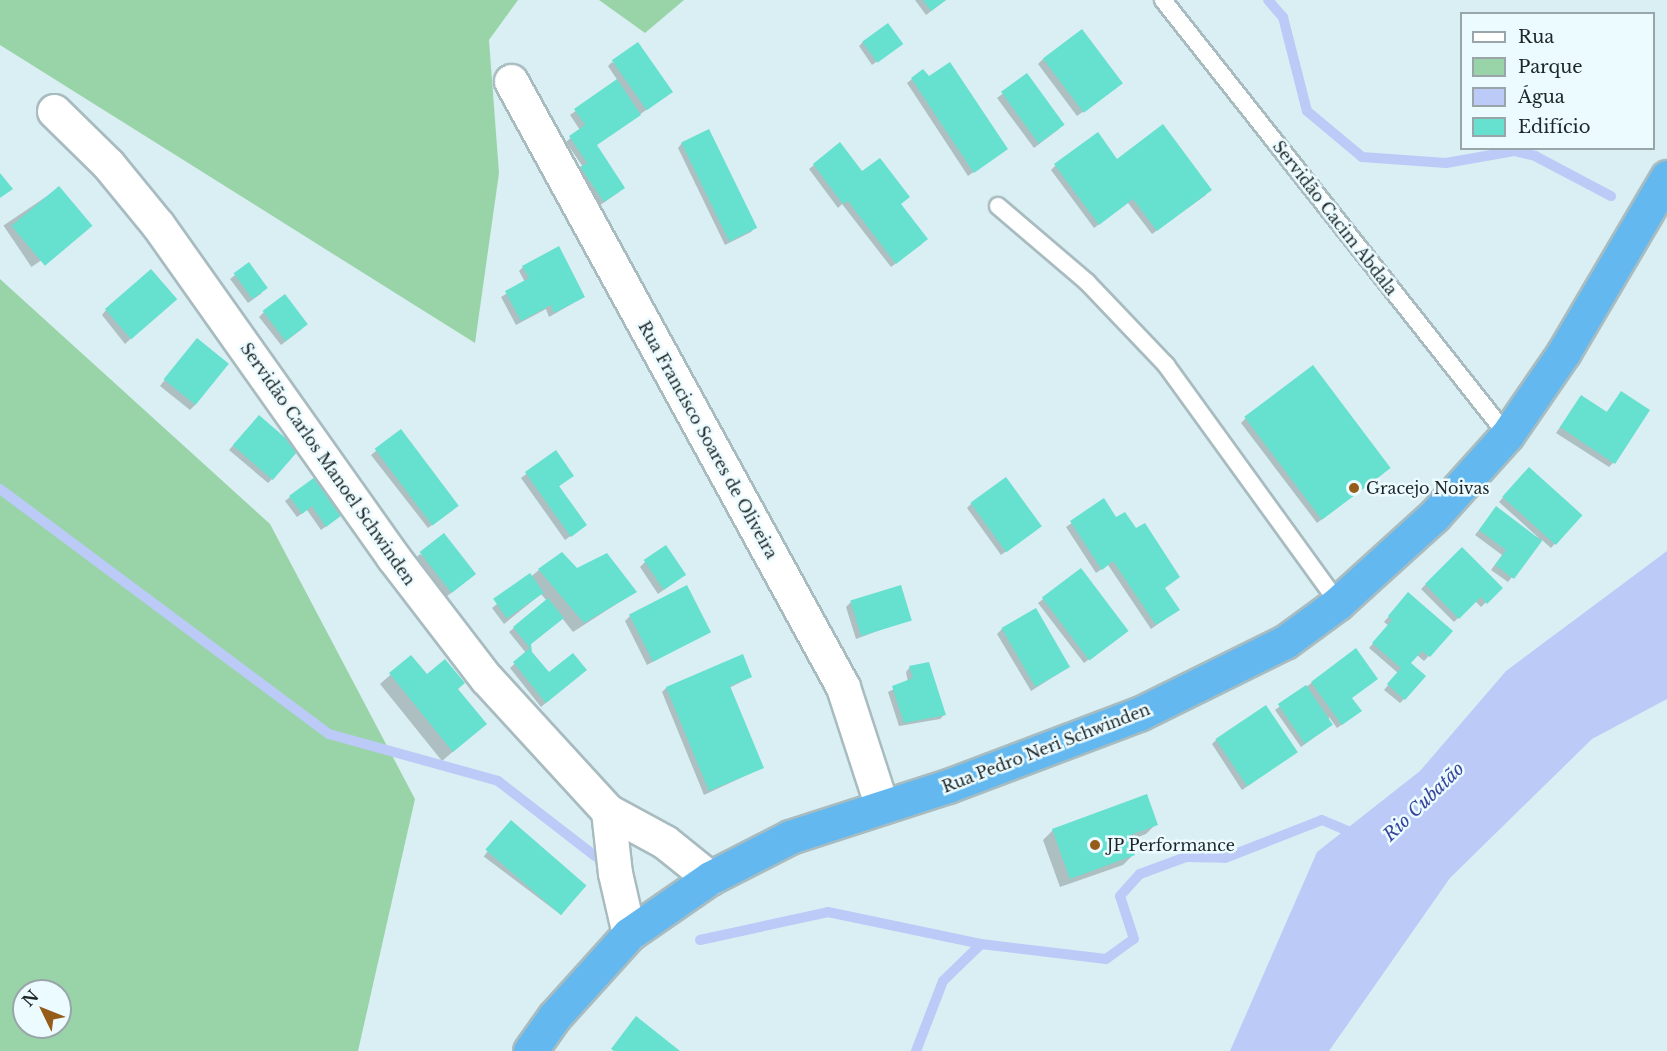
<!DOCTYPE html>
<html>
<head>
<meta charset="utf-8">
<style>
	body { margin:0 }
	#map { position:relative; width:1667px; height:1051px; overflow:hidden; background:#daeff3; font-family:"Libre Baskerville",serif }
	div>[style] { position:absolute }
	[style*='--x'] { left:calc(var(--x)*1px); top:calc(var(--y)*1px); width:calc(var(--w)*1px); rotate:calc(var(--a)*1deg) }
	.green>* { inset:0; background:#99d4a9 }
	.water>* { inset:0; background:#bccaf8 }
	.shadow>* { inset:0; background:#0003; transform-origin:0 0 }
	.stream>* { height:10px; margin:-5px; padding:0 5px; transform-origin:5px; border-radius:5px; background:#bccaf8 }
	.building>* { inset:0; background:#66e0cf; transform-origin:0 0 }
	.roads { filter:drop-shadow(2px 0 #a8bcc0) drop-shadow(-2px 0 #a8bcc0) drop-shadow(0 2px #a8bcc0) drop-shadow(0 -2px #a8bcc0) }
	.service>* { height:16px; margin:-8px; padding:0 8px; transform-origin:8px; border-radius:8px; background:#fff }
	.minor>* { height:33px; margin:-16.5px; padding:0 16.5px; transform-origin:16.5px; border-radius:16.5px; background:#fff }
	.trunk>* { height:33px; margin:-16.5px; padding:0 16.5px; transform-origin:16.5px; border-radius:16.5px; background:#64b8f0 }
	.dots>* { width:16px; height:16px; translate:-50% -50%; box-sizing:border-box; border:3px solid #ebfbff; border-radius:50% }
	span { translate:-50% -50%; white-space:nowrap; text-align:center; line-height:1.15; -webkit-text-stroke:5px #ebfbff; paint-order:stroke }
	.street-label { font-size:16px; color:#1e2627 }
	.poi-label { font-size:16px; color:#1e2627 }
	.left { translate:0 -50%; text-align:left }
	.water-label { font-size:18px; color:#38469e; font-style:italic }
	.legend { position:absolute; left:1460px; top:12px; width:195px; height:138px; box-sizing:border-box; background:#ebfbff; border:2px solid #99a6a9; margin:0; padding:8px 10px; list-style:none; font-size:18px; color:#1e2627 }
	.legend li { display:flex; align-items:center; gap:12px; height:30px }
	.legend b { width:30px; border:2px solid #99a6a9 }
	.north { position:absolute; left:12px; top:979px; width:60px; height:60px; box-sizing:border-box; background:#ebfbff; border:2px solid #99a6a9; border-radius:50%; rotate:313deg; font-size:16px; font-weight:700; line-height:24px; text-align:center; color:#1e2627 }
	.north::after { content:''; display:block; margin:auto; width:21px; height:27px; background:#965c1a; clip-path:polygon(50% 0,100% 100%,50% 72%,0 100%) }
</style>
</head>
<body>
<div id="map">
	<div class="green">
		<i style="clip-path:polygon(0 0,518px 0,489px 40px,499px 173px,475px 343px,0 45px)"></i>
		<i style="clip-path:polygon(599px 0,684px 0,645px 33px)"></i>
		<i style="clip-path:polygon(evenodd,0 279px,270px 524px,415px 799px,358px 1051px,0 1051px,0 279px,24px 991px,60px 991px,60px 1027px,24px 1027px,24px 991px)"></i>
	</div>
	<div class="water">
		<i style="clip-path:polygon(1667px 551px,1667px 699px,1592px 739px,1450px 878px,1329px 1051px,1230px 1051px,1317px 852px,1420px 771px,1506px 671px)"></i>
	</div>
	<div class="shadow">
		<i style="clip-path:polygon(915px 0,946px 0,926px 15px)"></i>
		<i style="clip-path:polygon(863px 42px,901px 44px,872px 65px,859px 46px)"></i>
		<i style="clip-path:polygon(1043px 59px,1116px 88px,1077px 116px,1038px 64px)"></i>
		<i style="clip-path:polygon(612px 62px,666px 96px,595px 146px,619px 192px,599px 206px,577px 173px,583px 167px,566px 142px,580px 130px,570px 115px,618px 81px,608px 66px)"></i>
		<i style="clip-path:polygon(1027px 75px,1059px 129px,1034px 148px,997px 98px)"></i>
		<i style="clip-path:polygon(912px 79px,1006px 149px,968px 176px,907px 83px)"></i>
		<i style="clip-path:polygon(682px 143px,755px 227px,751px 232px,725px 245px,678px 148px)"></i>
		<i style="clip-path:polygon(840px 145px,862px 173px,899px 205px,922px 244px,891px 267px,842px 204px,838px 208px,809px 169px)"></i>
		<i style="clip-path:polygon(1055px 166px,1206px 195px,1152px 234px,1128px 203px,1094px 228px,1051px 170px)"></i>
		<i style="left:59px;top:188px;width:50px;height:67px;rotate:56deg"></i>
		<i style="clip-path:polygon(523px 267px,584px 297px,549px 317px,546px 309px,516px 325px,501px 297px,525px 282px,519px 271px)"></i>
		<i style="clip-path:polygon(235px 275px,262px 293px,248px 303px,230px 279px)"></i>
		<i style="clip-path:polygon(170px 303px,125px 344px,102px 315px,106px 310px)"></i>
		<i style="clip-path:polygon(264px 312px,302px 329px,281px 345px,259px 317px)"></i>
		<i style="clip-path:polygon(192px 345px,195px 405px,190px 410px,160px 386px)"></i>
		<i style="clip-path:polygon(1581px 397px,1606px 413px,1617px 398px,1613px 463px,1609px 467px,1556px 433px)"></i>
		<i style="clip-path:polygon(1246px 418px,1384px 473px,1317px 523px,1241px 423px)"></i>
		<i style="clip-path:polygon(255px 421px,272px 479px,268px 483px,229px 450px)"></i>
		<i style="clip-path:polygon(401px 431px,453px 510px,428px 528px,371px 455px)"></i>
		<i style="clip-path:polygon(555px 452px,567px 480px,558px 487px,580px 529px,565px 540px,521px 478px)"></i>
		<i style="clip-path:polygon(1524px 474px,1580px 515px,1551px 548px,1542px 540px,1508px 582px,1491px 570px,1502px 555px,1475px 535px,1492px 513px,1539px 538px,1499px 502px)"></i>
		<i style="clip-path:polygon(290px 497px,339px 517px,321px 530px,307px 510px,297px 517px,285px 501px)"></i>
		<i style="clip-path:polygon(1104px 501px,1178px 610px,1151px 629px,1108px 565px,1096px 573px,1066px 527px)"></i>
		<i style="clip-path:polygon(971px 504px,1036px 530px,1001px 555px,967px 508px)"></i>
		<i style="clip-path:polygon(1462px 549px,1501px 588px,1481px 607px,1475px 601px,1454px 622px,1421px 589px)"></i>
		<i style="clip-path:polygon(420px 554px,470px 578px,446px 597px,416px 558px)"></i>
		<i style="clip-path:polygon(645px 562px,684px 575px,658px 594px,640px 567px)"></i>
		<i style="clip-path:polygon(539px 570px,576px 570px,635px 592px,573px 632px,562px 618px,530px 645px,530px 653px,549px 675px,581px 674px,541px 707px,510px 668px,526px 653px,509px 632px,547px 601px,541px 594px,504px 624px,492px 608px)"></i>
		<i style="clip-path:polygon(1081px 570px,1121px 635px,1084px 663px,1038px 603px)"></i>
		<i style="clip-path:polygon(1404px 599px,1451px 632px,1424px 661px,1417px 655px,1409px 663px,1404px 699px,1400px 703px,1384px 690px,1398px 673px,1369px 648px,1389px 626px,1384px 622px)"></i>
		<i style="clip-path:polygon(851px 602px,910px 619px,856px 639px,846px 607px)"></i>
		<i style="clip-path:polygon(630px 616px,709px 631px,647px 665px,625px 621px)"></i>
		<i style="clip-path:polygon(1002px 629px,1069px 667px,1031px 691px,997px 634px)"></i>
		<i style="clip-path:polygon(1356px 650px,1351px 699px,1355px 715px,1337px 728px,1329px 717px,1326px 729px,1301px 747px,1275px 710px)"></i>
		<i style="clip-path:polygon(411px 657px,426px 676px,456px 689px,485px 724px,442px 761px,380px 684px)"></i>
		<i style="clip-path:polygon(910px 667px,945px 714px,940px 719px,899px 726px,888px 692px,908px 682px,906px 672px)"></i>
		<i style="clip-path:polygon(751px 677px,729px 688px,762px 768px,704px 795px,662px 692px,666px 688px)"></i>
		<i style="clip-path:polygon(1216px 740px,1296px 752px,1242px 790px,1212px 744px)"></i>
		<i style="clip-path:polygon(1156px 824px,1146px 834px,1128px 841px,1133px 855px,1123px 865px,1060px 887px,1043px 840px,1053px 830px)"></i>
		<i style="left:506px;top:827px;width:97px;height:37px;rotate:37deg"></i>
	</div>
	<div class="stream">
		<i style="--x:1268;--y:0;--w:23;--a:49"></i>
		<i style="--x:1283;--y:17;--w:97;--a:75.7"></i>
		<i style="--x:1307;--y:111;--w:72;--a:39.9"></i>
		<i style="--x:1362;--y:157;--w:84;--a:4.1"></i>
		<i style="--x:1446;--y:163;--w:69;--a:-10"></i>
		<i style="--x:1514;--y:151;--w:22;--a:13"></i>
		<i style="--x:1535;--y:156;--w:86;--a:27.8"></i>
		<i style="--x:0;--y:489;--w:410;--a:36.7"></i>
		<i style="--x:329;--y:734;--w:175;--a:15.5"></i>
		<i style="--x:498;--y:781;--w:123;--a:37.7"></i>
		<i style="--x:700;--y:940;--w:131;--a:-12.3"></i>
		<i style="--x:828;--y:912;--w:156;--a:11.8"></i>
		<i style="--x:916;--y:1051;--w:75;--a:-68.9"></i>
		<i style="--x:943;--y:981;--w:53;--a:-44.2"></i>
		<i style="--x:981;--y:944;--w:126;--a:6.8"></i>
		<i style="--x:1106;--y:959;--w:34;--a:-36"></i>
		<i style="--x:1134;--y:939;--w:45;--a:-108"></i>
		<i style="--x:1120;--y:896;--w:30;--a:-48"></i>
		<i style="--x:1140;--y:874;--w:49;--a:-20.3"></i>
		<i style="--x:1186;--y:857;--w:39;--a:1"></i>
		<i style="--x:1225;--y:858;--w:104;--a:-21.4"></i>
		<i style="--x:1322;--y:820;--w:38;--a:23"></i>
	</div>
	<div class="building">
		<i style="clip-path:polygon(923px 0,946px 0,931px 11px)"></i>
		<i style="left:888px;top:23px;width:26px;height:32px;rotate:54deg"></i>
		<i style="left:1082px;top:29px;width:68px;height:49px;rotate:53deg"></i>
		<i style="left:638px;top:42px;width:61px;height:32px;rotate:55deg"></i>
		<i style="clip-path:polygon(950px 62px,1008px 149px,974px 173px,911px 78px,923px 69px,929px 76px)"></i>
		<i style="left:1027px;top:73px;width:64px;height:32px;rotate:54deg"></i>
		<i style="clip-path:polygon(617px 79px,641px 115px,597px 145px,625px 188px,604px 202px,580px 167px,587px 163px,569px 136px,585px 125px,574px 109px)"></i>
		<i style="clip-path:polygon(1163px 124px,1212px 190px,1157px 231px,1133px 199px,1099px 225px,1054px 164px,1098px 132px,1117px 159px)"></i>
		<i style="left:709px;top:129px;width:110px;height:31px;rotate:64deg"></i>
		<i style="clip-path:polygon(840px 142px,862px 171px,880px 158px,910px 197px,901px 204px,928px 239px,896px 264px,848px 201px,843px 204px,813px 164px)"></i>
		<i style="clip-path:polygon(0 173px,13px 189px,0 198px)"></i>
		<i style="left:59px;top:186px;width:52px;height:62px;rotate:50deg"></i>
		<i style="clip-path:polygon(559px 246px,585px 297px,554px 313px,551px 305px,521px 321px,505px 291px,529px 278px,522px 266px)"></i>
		<i style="left:249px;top:262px;width:32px;height:19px;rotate:54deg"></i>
		<i style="left:151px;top:269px;width:40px;height:61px;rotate:49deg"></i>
		<i style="left:285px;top:294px;width:38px;height:28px;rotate:53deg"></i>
		<i style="left:197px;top:338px;width:41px;height:53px;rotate:39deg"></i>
		<i style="left:1313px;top:365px;width:129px;height:86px;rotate:53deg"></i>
		<i style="clip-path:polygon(1621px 391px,1650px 410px,1615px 464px,1560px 427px,1581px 395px,1607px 412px)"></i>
		<i style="left:259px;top:415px;width:53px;height:40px;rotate:41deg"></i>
		<i style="left:401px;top:429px;width:96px;height:33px;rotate:53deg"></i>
		<i style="clip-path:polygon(556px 450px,574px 476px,559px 486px,587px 525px,571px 537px,525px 472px)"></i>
		<i style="left:1529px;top:467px;width:72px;height:40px;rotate:42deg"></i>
		<i style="clip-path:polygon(319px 474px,346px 512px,326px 527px,312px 506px,302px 514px,289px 496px)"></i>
		<i style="left:1006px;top:477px;width:61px;height:44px;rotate:54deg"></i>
		<i style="clip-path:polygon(1104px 498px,1116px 517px,1125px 512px,1136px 528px,1145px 523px,1180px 577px,1165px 588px,1180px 610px,1156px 625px,1113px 561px,1102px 570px,1070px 521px)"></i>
		<i style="clip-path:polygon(1496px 506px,1542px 541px,1514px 579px,1495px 565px,1506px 550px,1479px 530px)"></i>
		<i style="left:444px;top:533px;width:52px;height:31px;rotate:52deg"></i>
		<i style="left:666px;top:545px;width:36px;height:27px;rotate:56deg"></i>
		<i style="clip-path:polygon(1462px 547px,1503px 588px,1487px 604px,1481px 597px,1459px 619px,1425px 584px)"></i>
		<i style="clip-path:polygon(562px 552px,577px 568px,607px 553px,637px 592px,584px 623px,538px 569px)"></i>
		<i style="left:1081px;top:568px;width:79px;height:49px;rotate:53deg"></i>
		<i style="left:530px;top:573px;width:24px;height:45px;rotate:55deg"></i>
		<i style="left:687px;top:585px;width:53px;height:65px;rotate:63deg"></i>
		<i style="left:901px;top:585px;width:37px;height:53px;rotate:73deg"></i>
		<i style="clip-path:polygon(1408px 592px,1453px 631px,1430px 657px,1422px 651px,1411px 663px,1426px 676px,1405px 700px,1387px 684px,1401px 668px,1372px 643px,1392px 620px,1388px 616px)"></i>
		<i style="clip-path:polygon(548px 598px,564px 618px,531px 644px,532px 652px,549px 672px,573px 653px,587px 670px,546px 703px,513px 662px,530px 648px,513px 627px)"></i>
		<i style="left:1036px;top:608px;width:68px;height:40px;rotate:60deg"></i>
		<i style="clip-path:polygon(1356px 648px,1378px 679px,1352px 698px,1362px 711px,1342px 725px,1311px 682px)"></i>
		<i style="clip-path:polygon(743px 654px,752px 677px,730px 686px,764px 768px,709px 791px,666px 687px)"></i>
		<i style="clip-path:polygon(411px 655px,427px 674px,445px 659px,465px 683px,458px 689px,487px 724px,453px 752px,389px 673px)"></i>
		<i style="clip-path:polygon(929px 662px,946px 715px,904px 723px,892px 686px,913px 678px,909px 666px)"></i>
		<i style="left:1306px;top:685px;width:48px;height:34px;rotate:56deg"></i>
		<i style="left:1266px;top:705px;width:57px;height:61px;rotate:56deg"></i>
		<i style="clip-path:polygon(1147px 794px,1158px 825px,1128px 836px,1135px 855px,1070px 879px,1052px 829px)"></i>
		<i style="left:511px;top:820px;width:100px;height:39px;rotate:41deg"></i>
		<i style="clip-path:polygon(636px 1016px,680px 1051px,614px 1051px,611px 1049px)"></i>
	</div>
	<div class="roads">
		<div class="service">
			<i style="--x:1163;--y:0;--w:555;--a:51.66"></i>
			<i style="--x:998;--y:206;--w:117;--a:40.5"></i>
			<i style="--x:1087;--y:282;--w:115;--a:46.4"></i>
			<i style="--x:1166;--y:365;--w:294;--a:54.1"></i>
		</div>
		<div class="minor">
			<i style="--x:511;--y:81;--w:691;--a:61.28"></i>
			<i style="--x:843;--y:687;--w:126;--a:72"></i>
			<i style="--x:54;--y:111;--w:76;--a:44.5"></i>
			<i style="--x:108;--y:164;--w:79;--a:50.7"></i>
			<i style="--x:158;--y:225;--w:407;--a:54.7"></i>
			<i style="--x:393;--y:557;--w:153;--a:52.5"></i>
			<i style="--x:486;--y:678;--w:180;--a:47.5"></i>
			<i style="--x:608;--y:811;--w:65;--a:28.5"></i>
			<i style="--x:665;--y:842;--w:58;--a:38.7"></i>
			<i style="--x:608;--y:811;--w:62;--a:83.6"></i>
			<i style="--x:615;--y:873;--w:63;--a:77.1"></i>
		</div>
		<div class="trunk">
			<i style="--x:530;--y:1051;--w:42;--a:-54.8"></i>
			<i style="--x:554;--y:1017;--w:112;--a:-47.9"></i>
			<i style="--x:629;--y:934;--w:98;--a:-34.7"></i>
			<i style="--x:710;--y:878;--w:90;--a:-27.1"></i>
			<i style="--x:790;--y:837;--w:166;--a:-17.9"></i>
			<i style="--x:948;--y:786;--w:204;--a:-20.7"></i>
			<i style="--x:1139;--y:714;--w:163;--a:-26.3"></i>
			<i style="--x:1285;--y:642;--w:66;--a:-36.3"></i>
			<i style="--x:1338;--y:603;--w:130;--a:-42.2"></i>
			<i style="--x:1434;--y:516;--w:109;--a:-48"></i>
			<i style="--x:1507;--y:435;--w:101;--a:-55.5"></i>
			<i style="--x:1564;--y:352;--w:203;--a:-59.5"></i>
		</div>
	</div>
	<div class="dots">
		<i style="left:1354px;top:488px;background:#965c1a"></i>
		<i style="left:1095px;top:845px;background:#965c1a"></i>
	</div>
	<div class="street-label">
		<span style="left:1335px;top:218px;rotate:52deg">Servidão Cacim Abdala</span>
		<span style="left:708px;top:440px;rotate:61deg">Rua Francisco Soares de Oliveira</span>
		<span style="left:328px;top:464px;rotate:55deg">Servidão Carlos Manoel Schwinden</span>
		<span style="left:1046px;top:748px;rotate:-21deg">Rua Pedro Neri Schwinden</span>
	</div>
	<div class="poi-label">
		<span class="left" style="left:1366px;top:488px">Gracejo Noivas</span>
		<span class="left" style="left:1107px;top:845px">JP Performance</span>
	</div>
	<div class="water-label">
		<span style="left:1424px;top:802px;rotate:-44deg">Rio Cubatão</span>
	</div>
	<ul class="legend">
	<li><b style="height:8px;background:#fff"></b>Rua</li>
	<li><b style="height:16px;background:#99d4a9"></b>Parque</li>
	<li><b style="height:16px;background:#bccaf8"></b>Água</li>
	<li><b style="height:16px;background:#66e0cf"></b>Edifício</li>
	</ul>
	<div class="north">N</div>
</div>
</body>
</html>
